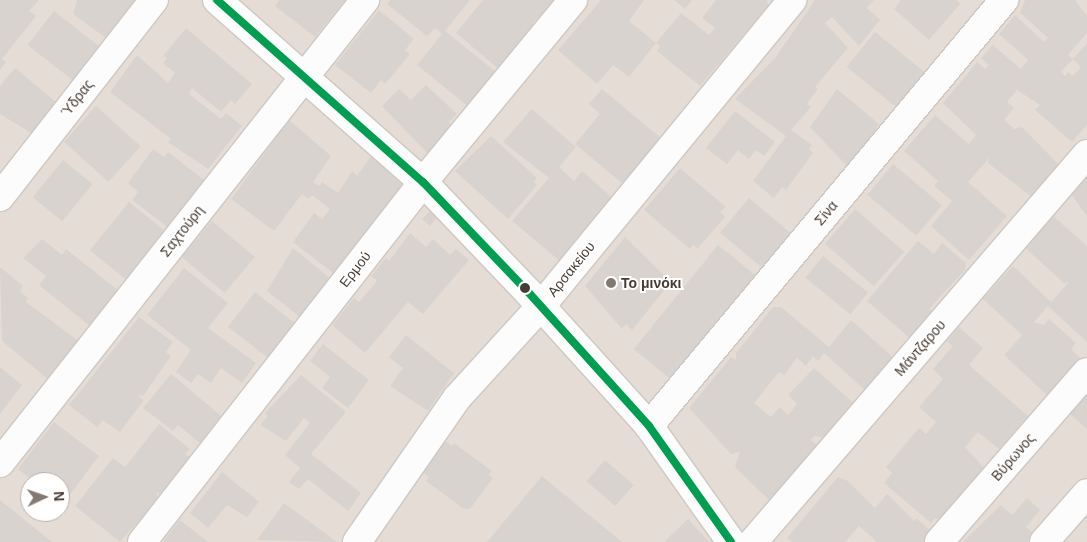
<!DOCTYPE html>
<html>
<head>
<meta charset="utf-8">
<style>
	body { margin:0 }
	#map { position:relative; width:1087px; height:542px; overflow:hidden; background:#f0ece8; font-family:Arial,sans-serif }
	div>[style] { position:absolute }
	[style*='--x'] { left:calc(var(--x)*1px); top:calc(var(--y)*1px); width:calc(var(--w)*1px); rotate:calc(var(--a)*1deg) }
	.residential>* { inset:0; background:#e5ddd5 }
	.building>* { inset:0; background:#d8d3cf; transform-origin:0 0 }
	.roads { filter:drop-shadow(1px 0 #cdc8c4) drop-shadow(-1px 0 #cdc8c4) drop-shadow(0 1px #cdc8c4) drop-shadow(0 -1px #cdc8c4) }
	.street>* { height:28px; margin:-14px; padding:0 14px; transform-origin:14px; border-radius:14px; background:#fdfcfc }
	.bus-1>* { height:8px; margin:-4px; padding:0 4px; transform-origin:4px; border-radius:4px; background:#009e4f }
	.dots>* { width:14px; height:14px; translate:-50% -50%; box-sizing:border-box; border:2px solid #fff; border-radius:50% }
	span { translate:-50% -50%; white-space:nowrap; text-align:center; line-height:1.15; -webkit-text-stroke:4px #fff; paint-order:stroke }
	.street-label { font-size:14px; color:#473c33 }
	.poi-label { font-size:14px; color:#473c33; font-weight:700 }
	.left { translate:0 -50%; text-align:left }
	.north { position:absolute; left:20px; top:472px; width:50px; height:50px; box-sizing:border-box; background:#fff; border:1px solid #b5b1ad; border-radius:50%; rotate:87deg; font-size:14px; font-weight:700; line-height:20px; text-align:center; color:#473c33 }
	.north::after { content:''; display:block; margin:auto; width:18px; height:22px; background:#827a72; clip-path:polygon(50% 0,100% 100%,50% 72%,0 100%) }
</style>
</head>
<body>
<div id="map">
	<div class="residential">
		<i style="clip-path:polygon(evenodd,0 0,1087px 0,1087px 542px,0 542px,0 0,30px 482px,60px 482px,60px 512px,30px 512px,30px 482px)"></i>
	</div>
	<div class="building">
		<i style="clip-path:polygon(0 0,39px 0,29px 11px,36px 16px,2px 59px,6px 62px,0 70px)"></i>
		<i style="clip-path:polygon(77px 0,141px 0,113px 37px,109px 33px,106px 38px,73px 14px)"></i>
		<i style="clip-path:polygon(279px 0,345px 0,315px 37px,275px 6px)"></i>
		<i style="clip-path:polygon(390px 0,470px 0,445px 31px,497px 73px,470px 108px,417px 65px,442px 34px,435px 28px,427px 36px,387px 4px)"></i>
		<i style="clip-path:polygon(483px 0,559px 0,541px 22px,537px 18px,532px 24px,536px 27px,500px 70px,456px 33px)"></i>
		<i style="clip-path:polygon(601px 0,644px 0,629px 21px,656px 43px,681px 13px,709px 35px,715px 28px,702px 18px,716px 0,767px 0,768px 6px,700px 86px,657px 51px,660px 46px,656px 43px,629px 77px,613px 65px,597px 84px,558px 50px)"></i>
		<i style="clip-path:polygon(674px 0,692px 0,685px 9px)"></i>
		<i style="clip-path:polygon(815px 0,874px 0,867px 8px,880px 20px,859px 46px,832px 17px,825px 23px,848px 48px,815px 87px,818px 89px,807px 104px,811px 107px,791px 130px,812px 145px,809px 149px,813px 153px,786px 190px,782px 187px,774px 198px,753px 181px,786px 136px,735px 99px,775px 58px)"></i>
		<i style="clip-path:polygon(901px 0,956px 0,960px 4px,929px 40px,894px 9px)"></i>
		<i style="clip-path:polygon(evenodd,1025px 0,1075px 0,1087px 16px,1087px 33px,1068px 55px,1073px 59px,1087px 43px,1087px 125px,1072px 142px,1035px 110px,1040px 105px,1017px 90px,1007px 102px,1014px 108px,1004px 120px,1014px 129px,1022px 127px,1060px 166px,1033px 198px,988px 163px,990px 157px,968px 182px,1007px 216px,969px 260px,931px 226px,952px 201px,934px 186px,938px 181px,904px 151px,935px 115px,969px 144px,976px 135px,943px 103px,977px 62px,985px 69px,989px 65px,981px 58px,993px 45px,1021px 69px,1028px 60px,999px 34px,1015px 15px,1044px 42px,1048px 38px,1020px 13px,1025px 0,1073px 59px,1081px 67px,1073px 76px,1068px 72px,1065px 76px,1061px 72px,1073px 59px)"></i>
		<i style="clip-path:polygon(379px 10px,414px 39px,405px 50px,410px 54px,385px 84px,381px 80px,371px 93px,335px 65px)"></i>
		<i style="left:54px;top:11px;width:62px;height:43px;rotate:38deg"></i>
		<i style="clip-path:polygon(186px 28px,252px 84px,235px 104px,231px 100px,221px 112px,192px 88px,189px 94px,221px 119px,226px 113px,242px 126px,208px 169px,168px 142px,171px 139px,110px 92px,137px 55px,168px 83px,175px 73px,163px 63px,167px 58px,163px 56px)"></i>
		<i style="left:875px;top:32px;width:64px;height:45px;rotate:39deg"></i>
		<i style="clip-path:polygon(15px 68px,61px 106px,36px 136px,0 114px,0 86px)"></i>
		<i style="clip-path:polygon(426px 85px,457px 114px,449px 122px,455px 127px,429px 155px,382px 106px,399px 89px,411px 100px)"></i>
		<i style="clip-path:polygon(602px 89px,662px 139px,624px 185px,575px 144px,600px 114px,589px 104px)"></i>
		<i style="clip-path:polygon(837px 89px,879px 124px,850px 169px,810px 127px)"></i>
		<i style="left:96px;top:106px;width:60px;height:48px;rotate:42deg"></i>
		<i style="clip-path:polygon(532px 109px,576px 147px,559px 167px,574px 181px,582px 171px,614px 199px,561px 262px,512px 221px,549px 178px,503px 142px)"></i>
		<i style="clip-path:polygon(735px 111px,775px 142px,764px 156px,756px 150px,749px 159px,738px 150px,727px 164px,706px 148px)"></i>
		<i style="clip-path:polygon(289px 120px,331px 156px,313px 182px,319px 186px,322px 182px,338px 193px,352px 171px,357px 176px,371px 156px,402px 185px,333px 273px,293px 242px,314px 213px,322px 219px,330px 209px,312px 195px,309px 199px,302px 194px,274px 231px,231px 199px)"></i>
		<i style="clip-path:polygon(491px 136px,537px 178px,534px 182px,537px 185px,508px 219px,455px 171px)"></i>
		<i style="clip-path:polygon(153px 149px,164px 157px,168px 152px,204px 180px,169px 228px,132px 200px,138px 192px,128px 183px)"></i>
		<i style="left:63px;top:160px;width:38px;height:48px;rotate:39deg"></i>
		<i style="left:893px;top:164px;width:64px;height:40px;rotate:40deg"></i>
		<i style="clip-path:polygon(680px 168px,726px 207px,720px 212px,725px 217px,698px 248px,693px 245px,690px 249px,644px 210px)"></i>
		<i style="clip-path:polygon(1087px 176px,1087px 216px,1071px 194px)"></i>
		<i style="left:749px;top:198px;width:57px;height:45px;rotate:40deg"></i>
		<i style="left:129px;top:202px;width:46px;height:62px;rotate:39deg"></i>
		<i style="left:855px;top:209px;width:65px;height:46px;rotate:41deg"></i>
		<i style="clip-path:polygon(430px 211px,437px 217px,430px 226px,422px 219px)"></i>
		<i style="clip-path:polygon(1052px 215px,1087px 246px,1087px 342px,1048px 306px,1034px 322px,1044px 325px,1049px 319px,1076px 343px,1071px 349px,1080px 358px,1047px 395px,1004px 355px,1022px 335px,983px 299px,1013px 266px,1051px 302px,1069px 282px,1064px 283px,1024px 247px)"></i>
		<i style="left:212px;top:221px;width:56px;height:47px;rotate:40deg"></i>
		<i style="clip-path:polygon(410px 233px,426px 247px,433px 239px,450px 255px,456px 249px,469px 260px,423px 314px,408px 302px,365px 353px,332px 325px,354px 298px,359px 302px,377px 281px,371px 276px,386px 258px,389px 261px)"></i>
		<i style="clip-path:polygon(625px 237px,671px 282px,632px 330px,626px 324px,622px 329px,585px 286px)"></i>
		<i style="clip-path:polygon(42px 239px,62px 255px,66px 249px,119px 291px,91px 327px,39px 285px,46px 276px,23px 258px)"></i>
		<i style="clip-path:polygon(918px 241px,934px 254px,942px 243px,966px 263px,965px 270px,929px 309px,934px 313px,912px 340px,867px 301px)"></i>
		<i style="left:718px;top:245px;width:50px;height:134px;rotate:39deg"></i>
		<i style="clip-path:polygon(293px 248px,331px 279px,300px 317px,267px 291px)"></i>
		<i style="left:823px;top:256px;width:58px;height:28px;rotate:39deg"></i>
		<i style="clip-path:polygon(0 267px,23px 286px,20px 291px,28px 298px,26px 302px,80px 342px,49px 380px,2px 341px)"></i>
		<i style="clip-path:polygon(184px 268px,228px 303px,208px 328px,256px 363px,242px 383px,221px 368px,211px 383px,198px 374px,191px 383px,176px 372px,191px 350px,147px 315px)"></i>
		<i style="left:255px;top:292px;width:51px;height:44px;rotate:38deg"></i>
		<i style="clip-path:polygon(773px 307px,781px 307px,829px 347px,851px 320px,894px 358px,867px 392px,824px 353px,818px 361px,813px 356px,806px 366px,797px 358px,784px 375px,779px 372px,754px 403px,771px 417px,780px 407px,788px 415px,797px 404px,788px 395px,814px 368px,855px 404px,825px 438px,814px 436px,811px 440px,817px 445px,771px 502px,735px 467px,740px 452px,731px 454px,689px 408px,731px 357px,736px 360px,736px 353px)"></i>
		<i style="clip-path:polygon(139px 317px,173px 342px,166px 352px,171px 356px,143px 396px,137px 395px,144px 400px,120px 432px,103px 420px,97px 427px,69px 405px)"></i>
		<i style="clip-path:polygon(959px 327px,983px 348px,969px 365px,1028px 416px,999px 449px,978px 432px,965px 447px,985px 469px,940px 521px,935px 518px,931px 523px,884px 483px,892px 473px,886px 467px,919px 428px,926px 434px,936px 422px,919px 407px,943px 379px,933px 369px,953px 346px,947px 341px)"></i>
		<i style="clip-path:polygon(406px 335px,454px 373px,428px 411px,390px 386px,403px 368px,389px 357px)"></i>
		<i style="clip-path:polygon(323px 344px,369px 380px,348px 408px,322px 388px,330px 377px,310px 361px)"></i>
		<i style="clip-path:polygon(0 367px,22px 385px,0 414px)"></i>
		<i style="clip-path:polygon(171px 374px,221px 416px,200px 443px,178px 425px,173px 431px,143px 408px)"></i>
		<i style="clip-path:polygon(301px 375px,346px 412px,311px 454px,361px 493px,348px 511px,308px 479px,299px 489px,289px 482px,300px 468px,285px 455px,310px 423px,304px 418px,286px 441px,260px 425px,268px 416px,265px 413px)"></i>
		<i style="clip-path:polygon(1087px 393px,1087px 429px,1069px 413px)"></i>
		<i style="clip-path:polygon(54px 422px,99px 456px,63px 504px,60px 482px,35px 482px,18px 469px)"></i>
		<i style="clip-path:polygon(159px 424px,190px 449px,185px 454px,190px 457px,160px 495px,156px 491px,158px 499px,120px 542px,75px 506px,113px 458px,125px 467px)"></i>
		<i style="clip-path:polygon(445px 441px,452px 446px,454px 443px,492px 471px,489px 475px,493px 478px,470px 509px,464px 509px,426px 481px,429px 477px,423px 472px)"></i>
		<i style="left:605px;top:460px;width:38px;height:28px;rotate:41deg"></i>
		<i style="clip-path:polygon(222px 472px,259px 502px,247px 517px,227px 505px,208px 528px,190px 513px)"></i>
		<i style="clip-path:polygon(542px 476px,622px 542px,487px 542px)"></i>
		<i style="clip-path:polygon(838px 477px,848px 481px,875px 508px,887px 494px,914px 521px,916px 518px,932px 532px,923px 542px,877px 542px,859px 526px,845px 542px,792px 542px,787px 538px)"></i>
		<i style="clip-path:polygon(1027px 498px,1040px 510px,1026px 527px,1033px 533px,1028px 542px,963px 542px,1001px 505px,1012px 515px)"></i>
		<i style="clip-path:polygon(0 500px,46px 537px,52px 542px,0 542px)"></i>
		<i style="clip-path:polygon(284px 503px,337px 542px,257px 540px)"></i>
		<i style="clip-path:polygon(688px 519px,709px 542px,665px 542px,667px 539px)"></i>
		<i style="clip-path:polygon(180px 520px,208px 542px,163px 542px)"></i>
	</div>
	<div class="roads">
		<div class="street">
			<i style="--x:217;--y:0;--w:275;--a:41.5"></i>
			<i style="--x:423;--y:182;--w:153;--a:46.3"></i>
			<i style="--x:529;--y:293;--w:179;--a:47.9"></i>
			<i style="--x:649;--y:426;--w:142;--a:54.7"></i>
			<i style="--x:0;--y:197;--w:250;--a:-52"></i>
			<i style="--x:649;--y:426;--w:555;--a:-50.19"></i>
			<i style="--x:0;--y:463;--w:590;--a:-51.75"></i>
			<i style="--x:142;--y:542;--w:457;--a:-52"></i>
			<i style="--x:423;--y:182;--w:236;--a:-50.5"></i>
			<i style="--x:357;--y:542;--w:175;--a:-55.2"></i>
			<i style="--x:457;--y:398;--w:125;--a:-47.6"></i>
			<i style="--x:541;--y:306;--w:396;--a:-50.6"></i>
			<i style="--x:753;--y:542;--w:512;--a:-49.28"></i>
			<i style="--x:939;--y:542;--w:225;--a:-49"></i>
			<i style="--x:1044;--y:542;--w:65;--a:-48.7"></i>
		</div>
	</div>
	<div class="bus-1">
		<i style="--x:217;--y:0;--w:275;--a:41.5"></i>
		<i style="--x:423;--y:182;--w:153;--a:46.3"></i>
		<i style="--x:529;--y:293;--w:179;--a:47.9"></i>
		<i style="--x:649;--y:426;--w:142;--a:54.7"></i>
	</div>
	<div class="dots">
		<i style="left:611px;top:283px;background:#827a72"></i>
		<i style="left:525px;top:288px;background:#473c33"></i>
	</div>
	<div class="street-label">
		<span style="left:77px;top:98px;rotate:-52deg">Ύδρας</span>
		<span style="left:826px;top:213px;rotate:-50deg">Σίνα</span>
		<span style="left:182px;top:231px;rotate:-52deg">Σαχτούρη</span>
		<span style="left:355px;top:269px;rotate:-52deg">Ερμού</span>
		<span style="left:571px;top:269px;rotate:-51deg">Αρσακείου</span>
		<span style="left:920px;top:348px;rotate:-49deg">Μάντζαρου</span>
		<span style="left:1013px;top:457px;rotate:-49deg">Βύρωνος</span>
	</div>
	<div class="poi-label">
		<span class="left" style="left:621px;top:283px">Το μινόκι</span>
	</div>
	<div class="north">N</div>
</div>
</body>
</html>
